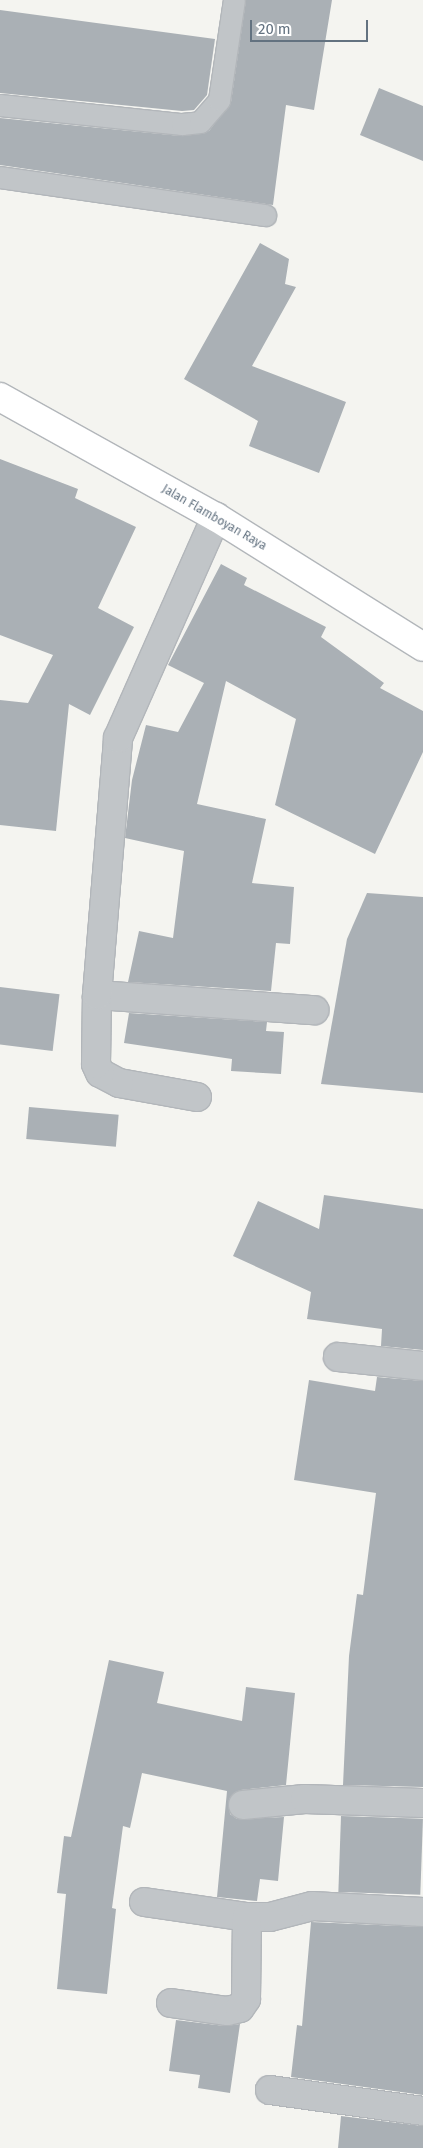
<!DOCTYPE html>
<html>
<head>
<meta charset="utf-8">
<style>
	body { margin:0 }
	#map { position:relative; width:423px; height:2148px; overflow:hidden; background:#f4f4f0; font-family:"Fira Sans",sans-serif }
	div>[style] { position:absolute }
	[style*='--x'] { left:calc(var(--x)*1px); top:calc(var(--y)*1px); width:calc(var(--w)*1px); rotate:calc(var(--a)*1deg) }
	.building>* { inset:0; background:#aab0b5; transform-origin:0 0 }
	.roads { filter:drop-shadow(1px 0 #b2b6ba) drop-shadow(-1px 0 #b2b6ba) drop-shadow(0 1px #b2b6ba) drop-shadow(0 -1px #b2b6ba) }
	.lane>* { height:21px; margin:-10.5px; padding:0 10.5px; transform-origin:10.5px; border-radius:10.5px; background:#c1c5c8 }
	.street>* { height:28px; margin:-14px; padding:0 14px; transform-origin:14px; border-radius:14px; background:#c1c5c8 }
	.primary>* { height:28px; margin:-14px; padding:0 14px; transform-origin:14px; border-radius:14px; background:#fff }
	span { translate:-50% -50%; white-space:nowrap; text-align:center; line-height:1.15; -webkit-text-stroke:5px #fff; paint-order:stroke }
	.street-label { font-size:12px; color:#637280 }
	.scale { position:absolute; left:250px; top:20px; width:118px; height:22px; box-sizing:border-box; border:2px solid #637280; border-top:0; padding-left:6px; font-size:15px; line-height:18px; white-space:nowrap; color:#637280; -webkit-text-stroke:4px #fff; paint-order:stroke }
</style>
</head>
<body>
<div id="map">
	<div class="building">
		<i style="clip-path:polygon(246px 0,332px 0,314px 110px,286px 105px,273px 205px,0 165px,0 118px,181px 136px,209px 131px,231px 102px)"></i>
		<i style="clip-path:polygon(0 10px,215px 39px,207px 95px,194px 110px,182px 111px,0 93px)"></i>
		<i style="clip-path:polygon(379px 88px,423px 106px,423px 161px,360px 135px)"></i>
		<i style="clip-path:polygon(260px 243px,289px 259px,285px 284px,296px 287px,252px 366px,346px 402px,319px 473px,249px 446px,258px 421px,184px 379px)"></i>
		<i style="clip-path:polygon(0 459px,78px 489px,75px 498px,136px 527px,98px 608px,134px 627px,90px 715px,69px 704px,56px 831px,0 825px,0 700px,28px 703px,53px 655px,0 635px)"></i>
		<i style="clip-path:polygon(221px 564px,247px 578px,244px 585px,326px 627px,321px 637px,384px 683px,380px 688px,423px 711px,423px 752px,375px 854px,275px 805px,296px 719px,226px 681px,197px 804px,266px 819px,252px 883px,294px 887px,290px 944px,276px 943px,271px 991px,128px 982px,139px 931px,173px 938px,184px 851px,125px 838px,132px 780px,146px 725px,178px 732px,204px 683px,168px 665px)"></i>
		<i style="clip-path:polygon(367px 893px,423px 897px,423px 1093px,321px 1084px,347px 939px)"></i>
		<i style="left:0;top:987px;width:60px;height:57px;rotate:7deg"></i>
		<i style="clip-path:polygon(129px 1013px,267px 1022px,266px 1031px,284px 1032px,281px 1074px,231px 1071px,232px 1059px,124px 1043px)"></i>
		<i style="left:29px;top:1107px;width:90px;height:32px;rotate:5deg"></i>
		<i style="clip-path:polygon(324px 1195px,423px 1209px,423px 1350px,381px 1346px,382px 1329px,307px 1319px,311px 1292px,233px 1256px,258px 1201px,319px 1229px)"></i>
		<i style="clip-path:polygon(377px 1377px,423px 1381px,423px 1787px,343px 1785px,349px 1656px,357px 1594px,363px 1595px,376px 1493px,294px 1480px,309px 1380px,375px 1391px)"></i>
		<i style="clip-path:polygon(109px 1660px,164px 1672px,157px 1703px,242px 1721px,246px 1687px,295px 1693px,286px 1785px,241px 1790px,229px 1799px,230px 1814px,237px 1819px,284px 1817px,278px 1881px,260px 1879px,257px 1901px,217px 1897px,227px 1791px,142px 1773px,130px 1828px,123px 1826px,112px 1908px,116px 1909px,107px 1994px,57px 1989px,66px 1894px,57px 1893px,64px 1836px,71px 1837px)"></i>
		<i style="left:341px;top:1816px;width:82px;height:76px;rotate:2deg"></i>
		<i style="clip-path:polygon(311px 1922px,423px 1927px,423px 2095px,291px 2077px,297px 2025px,302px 2026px)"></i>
		<i style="clip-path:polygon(176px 2020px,225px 2026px,240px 2024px,230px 2093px,198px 2088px,200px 2075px,169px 2071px)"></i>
		<i style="clip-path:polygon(341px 2116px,423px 2126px,423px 2148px,338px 2148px)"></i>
	</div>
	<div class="roads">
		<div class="lane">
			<i style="--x:0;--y:105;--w:183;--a:6"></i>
			<i style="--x:182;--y:124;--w:18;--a:-6"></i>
			<i style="--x:200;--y:122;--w:29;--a:-49"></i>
			<i style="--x:219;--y:100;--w:101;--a:-81.5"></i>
			<i style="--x:0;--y:177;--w:268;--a:8.2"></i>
		</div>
		<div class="street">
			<i style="--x:97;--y:995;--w:218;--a:4"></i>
			<i style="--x:197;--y:1097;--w:79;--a:-169.8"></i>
			<i style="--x:119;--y:1083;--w:21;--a:-152"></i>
			<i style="--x:100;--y:1073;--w:10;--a:-114"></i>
			<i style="--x:96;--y:1064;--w:69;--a:-89.2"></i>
			<i style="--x:97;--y:995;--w:258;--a:-85.3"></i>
			<i style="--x:118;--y:738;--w:242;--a:-66.1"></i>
			<i style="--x:338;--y:1357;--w:85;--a:6"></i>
			<i style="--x:243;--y:1805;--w:62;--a:-5.5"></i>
			<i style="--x:305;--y:1799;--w:118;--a:1.9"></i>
			<i style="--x:144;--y:1902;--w:104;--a:8.3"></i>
			<i style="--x:247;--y:1917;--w:23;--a:0"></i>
			<i style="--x:270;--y:1917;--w:43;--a:-14.7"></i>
			<i style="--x:312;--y:1906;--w:111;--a:3.1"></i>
			<i style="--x:171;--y:2003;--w:57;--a:8.1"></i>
			<i style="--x:227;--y:2011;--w:13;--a:-13"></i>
			<i style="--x:240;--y:2008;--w:11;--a:-56"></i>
			<i style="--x:246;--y:1999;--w:82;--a:-89.3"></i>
			<i style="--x:270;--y:2090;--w:154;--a:7.8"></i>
		</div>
		<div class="primary">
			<i style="--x:0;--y:397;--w:247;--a:29.1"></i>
			<i style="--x:216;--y:517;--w:244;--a:32.1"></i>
		</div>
	</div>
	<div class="street-label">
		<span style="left:214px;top:518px;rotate:30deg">Jalan Flamboyan Raya</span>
	</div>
	<div class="scale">20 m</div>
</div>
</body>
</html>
